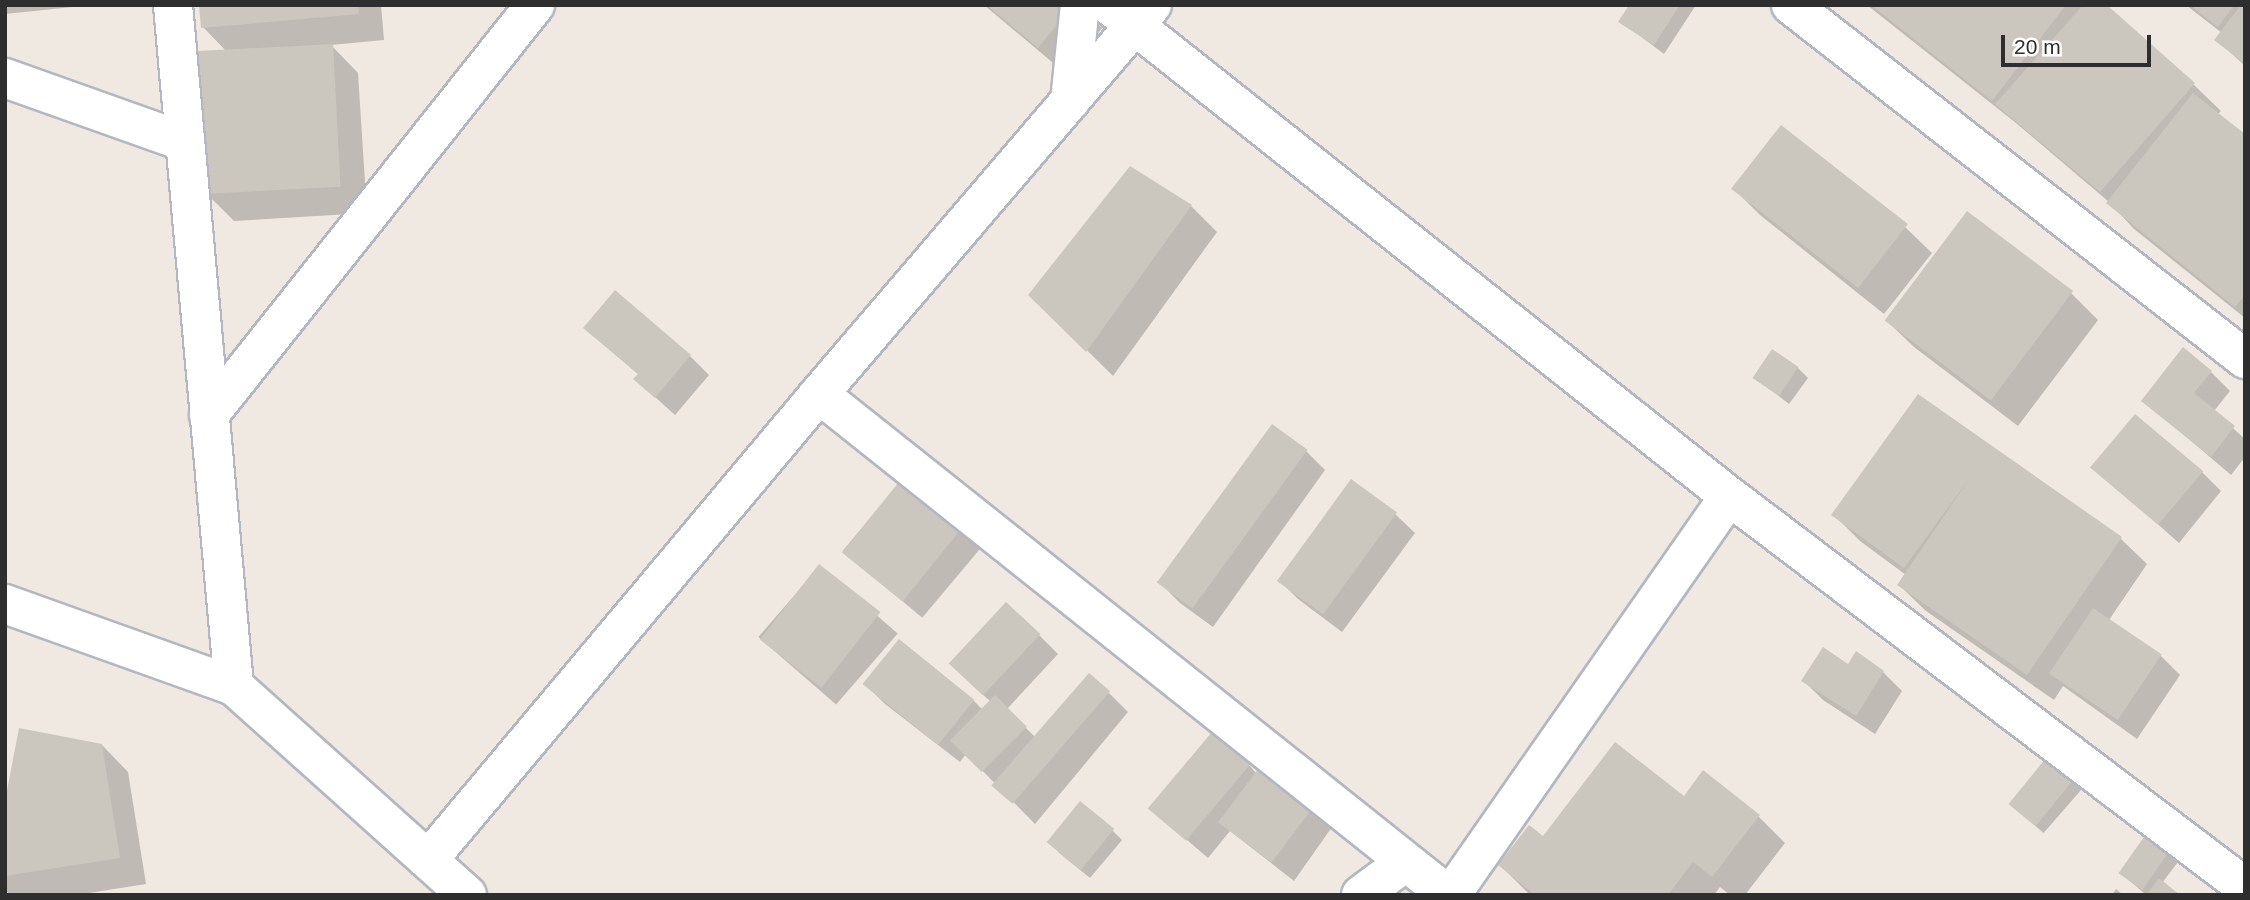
<!DOCTYPE html>
<html>
<head>
<meta charset="utf-8">
<style>
	body { margin:0 }
	#map { position:relative; width:2250px; height:900px; overflow:hidden; background:#efe9e1; font-family:Arial,sans-serif }
	div>[style] { position:absolute }
	[style*='--x'] { left:calc(var(--x)*1px); top:calc(var(--y)*1px); width:calc(var(--w)*1px); rotate:calc(var(--a)*1deg) }
	.shadow>* { inset:0; background:#0003; transform-origin:0 0 }
	.building>* { inset:0; background:#cbc7bf; transform-origin:0 0 }
	.roads { filter:drop-shadow(2px 0 #b4b7c1) drop-shadow(-2px 0 #b4b7c1) drop-shadow(0 2px #b4b7c1) drop-shadow(0 -2px #b4b7c1) }
	.minor>* { height:38px; margin:-19px; padding:0 19px; transform-origin:19px; border-radius:19px; background:#fff }
	span { translate:-50% -50%; white-space:nowrap; text-align:center; line-height:1.15; -webkit-text-stroke:7px #fff; paint-order:stroke }
	.frame { position:absolute; inset:0; border:7px solid #2e2e2e; pointer-events:none }
	.scale { position:absolute; left:2001px; top:35px; width:150px; height:32px; box-sizing:border-box; border:4px solid #2e2e2e; border-top:0; padding-left:9px; font-size:21px; line-height:24px; white-space:nowrap; color:#2e2e2e; -webkit-text-stroke:5px #fff; paint-order:stroke }
</style>
</head>
<body>
<div id="map">
	<div class="shadow">
		<i style="clip-path:polygon(5px 5px,92px 5px,5px 14px)"></i>
		<i style="clip-path:polygon(201px 5px,381px 5px,384px 40px,331px 45px,358px 73px,367px 213px,234px 221px,207px 194px,227px 52px,203px 27px)"></i>
		<i style="clip-path:polygon(984px 5px,1080px 5px,1102px 28px,1065px 73px)"></i>
		<i style="clip-path:polygon(1631px 5px,1696px 5px,1664px 54px,1620px 21px)"></i>
		<i style="clip-path:polygon(1867px 5px,2105px 5px,2194px 85px,2221px 111px,2217px 115px,2245px 137px,2245px 318px,2134px 229px,2109px 202px,2016px 123px)"></i>
		<i style="clip-path:polygon(2186px 5px,2245px 5px,2245px 66px,2217px 40px,2222px 33px)"></i>
		<i style="clip-path:polygon(1734px 189px,1905px 227px,1932px 253px,1884px 314px,1760px 215px)"></i>
		<i style="clip-path:polygon(1191px 206px,1217px 232px,1113px 376px,1031px 295px)"></i>
		<i style="clip-path:polygon(2071px 293px,2098px 320px,2018px 426px,1914px 347px,1887px 321px)"></i>
		<i style="clip-path:polygon(585px 328px,690px 356px,709px 375px,675px 415px,635px 379px,639px 375px)"></i>
		<i style="clip-path:polygon(1798px 368px,1808px 378px,1789px 404px,1755px 378px)"></i>
		<i style="clip-path:polygon(2211px 372px,2230px 391px,2214px 411px,2245px 439px,2245px 457px,2231px 475px,2143px 400px)"></i>
		<i style="clip-path:polygon(1919px 396px,2120px 538px,2147px 564px,2109px 620px,2161px 656px,2180px 675px,2137px 739px,2063px 686px,2054px 700px,1926px 611px,1899px 585px,1906px 575px,1860px 541px,1834px 515px)"></i>
		<i style="clip-path:polygon(1306px 451px,1325px 470px,1213px 627px,1180px 603px,1161px 584px)"></i>
		<i style="clip-path:polygon(2093px 467px,2202px 472px,2221px 491px,2179px 543px)"></i>
		<i style="left:903px;top:479px;width:104px;height:94px;rotate:40deg"></i>
		<i style="clip-path:polygon(1395px 514px,1415px 533px,1342px 632px,1298px 599px,1279px 580px)"></i>
		<i style="left:820px;top:566px;width:103px;height:94px;rotate:41deg"></i>
		<i style="clip-path:polygon(1039px 635px,1058px 654px,1007px 709px,1037px 739px,1109px 693px,1128px 712px,1035px 824px,966px 754px,960px 762px,885px 704px,866px 685px,974px 701px,983px 710px,991px 702px,970px 683px)"></i>
		<i style="clip-path:polygon(1848px 666px,1883px 672px,1902px 691px,1875px 734px,1823px 700px,1804px 681px)"></i>
		<i style="clip-path:polygon(102px 745px,128px 772px,146px 884px,76px 895px,10px 895px,5px 890px,5px 811px)"></i>
		<i style="left:2051px;top:756px;width:45px;height:63px;rotate:41deg"></i>
		<i style="clip-path:polygon(1249px 765px,1257px 774px,1337px 820px,1294px 881px,1230px 831px,1208px 858px,1151px 809px)"></i>
		<i style="clip-path:polygon(1684px 798px,1759px 817px,1785px 843px,1745px 895px,1730px 895px,1720px 887px,1714px 895px,1530px 895px,1500px 865px,1543px 839px)"></i>
		<i style="clip-path:polygon(1112px 830px,1122px 840px,1090px 878px,1058px 852px)"></i>
		<i style="clip-path:polygon(2169px 853px,2178px 862px,2162px 883px,2177px 895px,2146px 895px,2120px 872px)"></i>
		<i style="clip-path:polygon(2116px 889px,2123px 895px,2112px 895px)"></i>
	</div>
	<div class="building">
		<i style="clip-path:polygon(199px 5px,358px 5px,359px 14px,201px 28px)"></i>
		<i style="clip-path:polygon(987px 5px,1073px 5px,1038px 48px)"></i>
		<i style="clip-path:polygon(1629px 5px,1680px 5px,1654px 45px,1618px 22px)"></i>
		<i style="clip-path:polygon(1871px 5px,2066px 5px,1992px 101px)"></i>
		<i style="clip-path:polygon(2083px 5px,2107px 5px,2195px 83px,2100px 192px,1995px 104px)"></i>
		<i style="clip-path:polygon(2190px 5px,2234px 5px,2218px 27px)"></i>
		<i style="clip-path:polygon(2241px 5px,2245px 5px,2245px 64px,2214px 40px)"></i>
		<i style="left:333px;top:44px;width:143px;height:136px;rotate:87deg"></i>
		<i style="clip-path:polygon(2193px 93px,2245px 134px,2245px 295px,2235px 307px,2106px 203px)"></i>
		<i style="left:1781px;top:125px;width:161px;height:81px;rotate:38deg"></i>
		<i style="clip-path:polygon(1130px 166px,1192px 205px,1086px 352px,1028px 295px)"></i>
		<i style="left:1967px;top:211px;width:133px;height:137px;rotate:37deg"></i>
		<i style="clip-path:polygon(615px 290px,691px 355px,655px 398px,633px 379px,638px 374px,583px 328px)"></i>
		<i style="clip-path:polygon(2183px 347px,2212px 371px,2194px 393px,2235px 426px,2211px 457px,2141px 401px)"></i>
		<i style="left:1772px;top:349px;width:32px;height:35px;rotate:34deg"></i>
		<i style="clip-path:polygon(1918px 394px,2122px 537px,2027px 675px,1897px 585px,1972px 475px,1904px 568px,1831px 515px)"></i>
		<i style="left:2135px;top:414px;width:89px;height:70px;rotate:40deg"></i>
		<i style="left:1272px;top:424px;width:44px;height:196px;rotate:36deg"></i>
		<i style="left:903px;top:477px;width:78px;height:97px;rotate:39deg"></i>
		<i style="left:1351px;top:479px;width:57px;height:126px;rotate:36deg"></i>
		<i style="left:819px;top:564px;width:78px;height:96px;rotate:38deg"></i>
		<i style="left:1006px;top:602px;width:47px;height:84px;rotate:43deg"></i>
		<i style="left:2093px;top:608px;width:83px;height:79px;rotate:34deg"></i>
		<i style="left:899px;top:639px;width:97px;height:58px;rotate:39deg"></i>
		<i style="clip-path:polygon(1823px 647px,1848px 664px,1856px 651px,1884px 671px,1856px 716px,1801px 681px)"></i>
		<i style="left:1089px;top:673px;width:28px;height:149px;rotate:41deg"></i>
		<i style="left:995px;top:695px;width:45px;height:64px;rotate:45deg"></i>
		<i style="clip-path:polygon(19px 728px,102px 744px,120px 858px,5px 876px,5px 801px)"></i>
		<i style="left:1212px;top:732px;width:50px;height:100px;rotate:40deg"></i>
		<i style="clip-path:polygon(1615px 742px,1684px 796px,1703px 770px,1760px 815px,1712px 877px,1693px 862px,1668px 895px,1535px 895px,1498px 865px,1529px 825px,1543px 836px)"></i>
		<i style="left:2050px;top:753px;width:35px;height:66px;rotate:39deg"></i>
		<i style="left:1265px;top:760px;width:67px;height:78px;rotate:37deg"></i>
		<i style="left:1080px;top:801px;width:44px;height:53px;rotate:39deg"></i>
		<i style="left:2146px;top:834px;width:29px;height:48px;rotate:35deg"></i>
		<i style="clip-path:polygon(2159px 878px,2180px 895px,2146px 895px)"></i>
	</div>
	<div class="roads">
		<div class="minor">
			<i style="--x:173;--y:5;--w:684;--a:84.88"></i>
			<i style="--x:1109;--y:5;--w:791;--a:38.38"></i>
			<i style="--x:1729;--y:496;--w:647;--a:37.15"></i>
			<i style="--x:1791;--y:5;--w:576;--a:37.94"></i>
			<i style="--x:5;--y:78;--w:191;--a:19.6"></i>
			<i style="--x:1070;--y:101;--w:97;--a:-84.1"></i>
			<i style="--x:819;--y:394;--w:804;--a:38.54"></i>
			<i style="--x:209;--y:415;--w:524;--a:-51.51"></i>
			<i style="--x:5;--y:604;--w:243;--a:19.7"></i>
			<i style="--x:234;--y:686;--w:313;--a:41.9"></i>
			<i style="--x:428;--y:860;--w:608;--a:-50"></i>
			<i style="--x:819;--y:394;--w:512;--a:-49.44"></i>
			<i style="--x:1361;--y:895;--w:54;--a:-36.7"></i>
			<i style="--x:1451;--y:895;--w:486;--a:-55.1"></i>
		</div>
	</div>
	<div class="frame"></div>
	<div class="scale">20 m</div>
</div>
</body>
</html>
